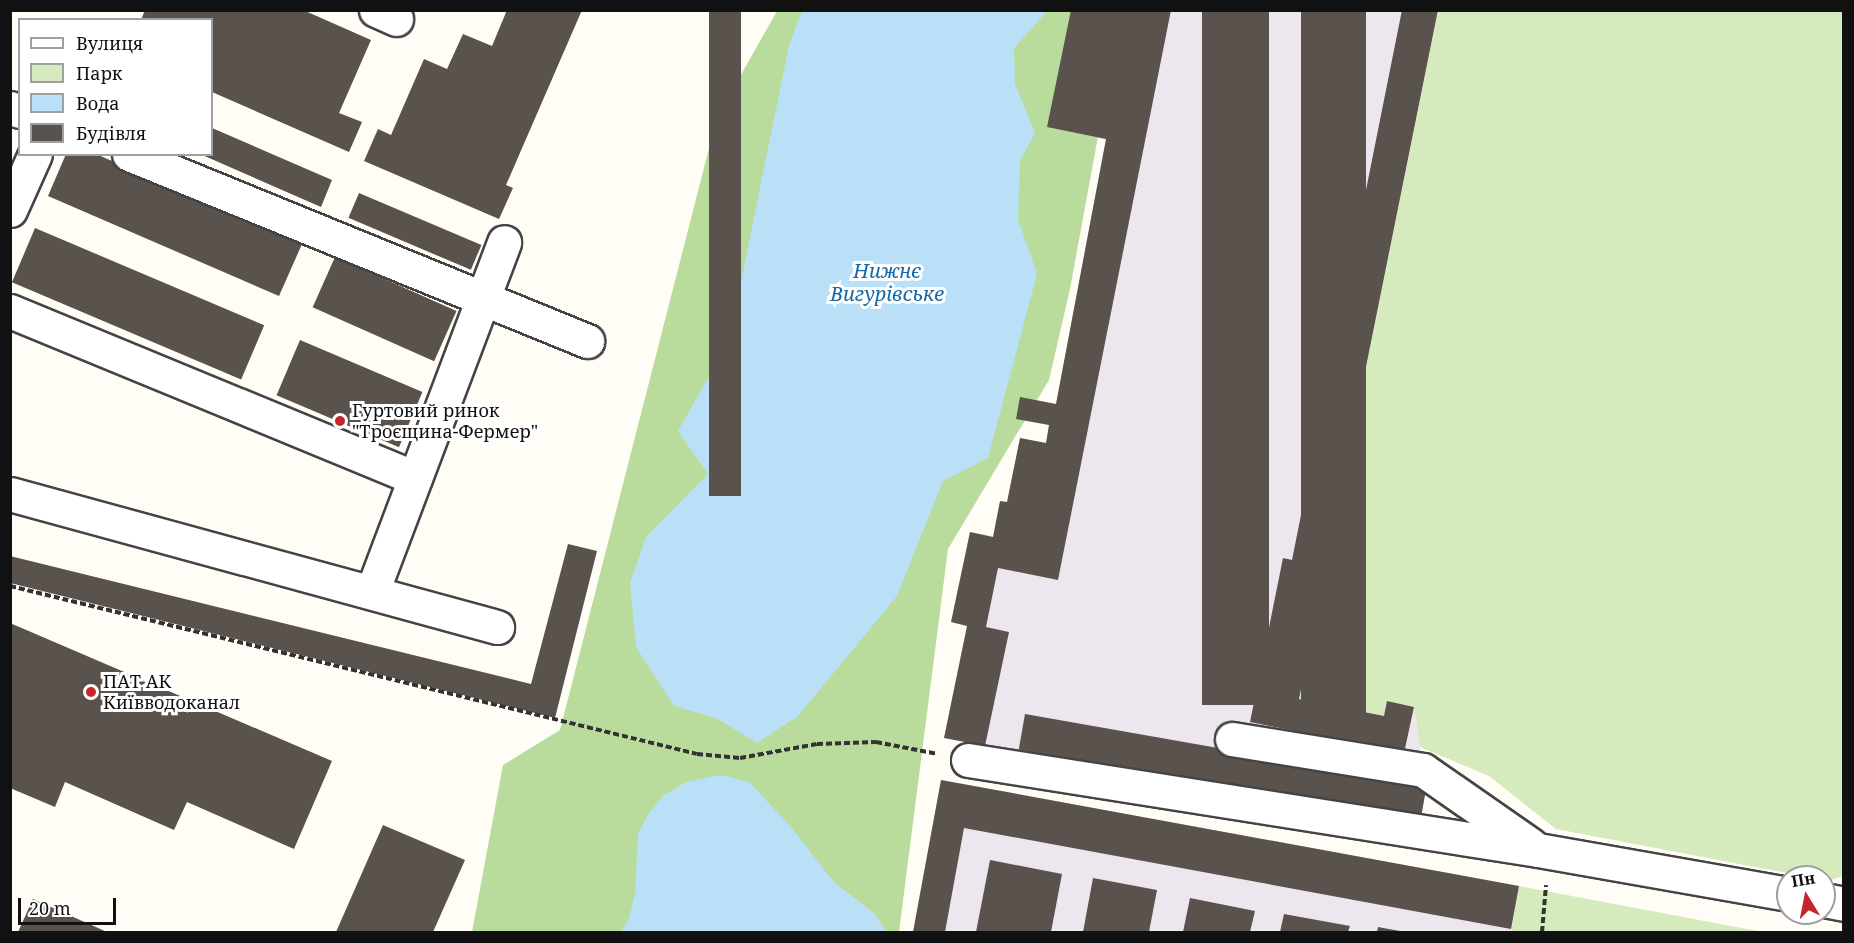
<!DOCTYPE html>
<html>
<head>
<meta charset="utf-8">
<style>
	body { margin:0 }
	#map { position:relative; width:1854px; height:943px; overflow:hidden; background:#fffdf5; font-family:"Noto Serif",serif }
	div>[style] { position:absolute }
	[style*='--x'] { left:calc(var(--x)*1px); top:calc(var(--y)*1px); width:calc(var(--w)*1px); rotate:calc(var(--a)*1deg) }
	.industrial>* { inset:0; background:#eee6ef }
	.green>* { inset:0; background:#d5ebbd }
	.forest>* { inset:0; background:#b9dc9c }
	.water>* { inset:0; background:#b9e0f7 }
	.building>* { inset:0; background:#5a524d; transform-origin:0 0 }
	.path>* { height:4px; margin-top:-2px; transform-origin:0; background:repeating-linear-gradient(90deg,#333 0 6px,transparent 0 9px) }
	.roads { filter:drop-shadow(2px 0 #444) drop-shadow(-2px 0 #444) drop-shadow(0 2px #444) drop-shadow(0 -2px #444) }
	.minor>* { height:33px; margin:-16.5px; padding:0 16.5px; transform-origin:16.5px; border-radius:16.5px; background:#fff }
	.dots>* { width:16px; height:16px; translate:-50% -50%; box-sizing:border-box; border:3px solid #fff; border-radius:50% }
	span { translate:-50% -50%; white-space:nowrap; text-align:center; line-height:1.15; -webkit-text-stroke:6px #fff; paint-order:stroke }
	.poi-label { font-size:18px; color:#111 }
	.left { translate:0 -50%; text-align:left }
	.water-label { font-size:20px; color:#1768a6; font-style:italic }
	.frame { position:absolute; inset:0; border:12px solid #111; pointer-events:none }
	.legend { position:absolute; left:18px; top:18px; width:195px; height:138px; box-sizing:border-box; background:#fff; border:2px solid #a0a0a0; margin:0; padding:8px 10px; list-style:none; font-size:18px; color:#111 }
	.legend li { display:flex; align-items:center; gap:12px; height:30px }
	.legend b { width:30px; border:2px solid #a0a0a0 }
	.north { position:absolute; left:1776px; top:865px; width:60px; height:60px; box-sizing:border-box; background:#fff; border:2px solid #a0a0a0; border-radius:50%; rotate:350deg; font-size:16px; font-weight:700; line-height:24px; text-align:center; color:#111 }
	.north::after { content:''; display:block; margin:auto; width:21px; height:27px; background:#c4262e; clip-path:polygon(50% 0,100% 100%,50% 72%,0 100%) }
	.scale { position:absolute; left:18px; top:898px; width:98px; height:27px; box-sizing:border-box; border:3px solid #111; border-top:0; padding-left:8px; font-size:18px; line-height:21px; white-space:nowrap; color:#111; -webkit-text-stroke:4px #fff; paint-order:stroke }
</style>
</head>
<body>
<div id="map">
	<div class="industrial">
		<i style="clip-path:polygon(1071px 11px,1438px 11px,1299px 699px,1383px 716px,1387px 701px,1414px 707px,1426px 787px,1420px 822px,944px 738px,967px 626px,951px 622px,970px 532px,993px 536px,1000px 501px,1007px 502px,1020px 438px,1046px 443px,1049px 425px,1016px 419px,1056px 404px,1106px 140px,1047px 127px)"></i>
		<i style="clip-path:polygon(941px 780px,1519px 886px,1511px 932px,913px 932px)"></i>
	</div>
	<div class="green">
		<i style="clip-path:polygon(1438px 11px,1843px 11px,1843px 876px,1828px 881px,1824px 877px,1808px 877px,1556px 829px,1489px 776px,1420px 747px,1414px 707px,1387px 701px,1384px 716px,1299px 699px)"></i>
		<i style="clip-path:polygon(1519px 886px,1763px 932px,1511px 932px)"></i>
	</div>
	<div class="forest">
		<i style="clip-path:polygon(777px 11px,1121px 11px,1070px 289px,1049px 380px,948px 549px,899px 932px,472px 932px,503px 765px,560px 730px,717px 117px)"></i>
	</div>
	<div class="water">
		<i style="clip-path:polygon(802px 11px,1047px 11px,1014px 48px,1015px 84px,1035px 133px,1020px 161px,1018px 219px,1037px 274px,988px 458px,943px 481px,897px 596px,798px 716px,757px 743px,716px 718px,674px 706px,636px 647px,630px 583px,646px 537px,708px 474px,678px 431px,729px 341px,789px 45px)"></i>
		<i style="clip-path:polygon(721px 775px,749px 782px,791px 827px,833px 881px,875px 914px,886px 932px,621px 932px,628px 921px,635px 895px,638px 834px,647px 816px,663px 796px,686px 782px)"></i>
	</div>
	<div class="building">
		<i style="clip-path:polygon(145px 10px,303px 10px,371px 40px,339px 113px,362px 122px,349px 152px,212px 92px,212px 20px,141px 20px)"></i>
		<i style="clip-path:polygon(507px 10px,582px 10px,506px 185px,513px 188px,499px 219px,364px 161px,378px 129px,391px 135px,424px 59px,447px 69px,463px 34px,492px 46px)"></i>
		<i style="left:709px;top:10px;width:32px;height:486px"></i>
		<i style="clip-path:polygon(1071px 10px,1171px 10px,1058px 580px,998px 568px,986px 627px,1009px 632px,985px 746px,944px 738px,967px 626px,951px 622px,970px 532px,993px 537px,1000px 501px,1007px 502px,1020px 438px,1046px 443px,1049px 425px,1016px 419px,1020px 397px,1056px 404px,1106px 139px,1047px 127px)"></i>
		<i style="left:1202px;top:10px;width:67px;height:695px"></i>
		<i style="left:1301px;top:10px;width:65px;height:710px"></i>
		<i style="clip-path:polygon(1402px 10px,1438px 10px,1299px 699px,1384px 716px,1387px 701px,1414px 707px,1404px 753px,1250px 722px,1283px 558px,1292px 560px)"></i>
		<i style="clip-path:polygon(212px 128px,332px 180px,321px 207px,200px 154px,212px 154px)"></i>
		<i style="clip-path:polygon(66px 154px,96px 154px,302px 244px,279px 296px,48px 196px)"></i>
		<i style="left:359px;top:193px;width:133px;height:27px;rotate:23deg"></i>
		<i style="left:35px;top:228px;width:249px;height:59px;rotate:23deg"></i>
		<i style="left:335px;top:257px;width:133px;height:55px;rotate:24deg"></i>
		<i style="left:300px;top:340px;width:133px;height:60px;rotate:23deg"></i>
		<i style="clip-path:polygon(568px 544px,597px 551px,555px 718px,10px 583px,10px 556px,531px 684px)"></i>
		<i style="clip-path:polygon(10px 623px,332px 761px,294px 849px,187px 802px,174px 830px,65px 782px,55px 807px,10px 788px)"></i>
		<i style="left:1025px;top:714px;width:408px;height:36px;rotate:10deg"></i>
		<i style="clip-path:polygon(941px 780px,1519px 886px,1511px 929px,964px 828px,945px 932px,913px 932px)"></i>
		<i style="clip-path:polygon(383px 825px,465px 860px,433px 932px,336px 932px)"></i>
		<i style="clip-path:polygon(990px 860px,1062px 874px,1051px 932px,976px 932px)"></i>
		<i style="clip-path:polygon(1093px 878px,1157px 890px,1149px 932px,1083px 932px)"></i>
		<i style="clip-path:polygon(1190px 898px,1255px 911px,1250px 932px,1183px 932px)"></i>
		<i style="clip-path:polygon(33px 899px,107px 932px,18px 932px)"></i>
		<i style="clip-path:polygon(1284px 914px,1350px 926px,1348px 932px,1280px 932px)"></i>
		<i style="clip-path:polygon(1378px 927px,1400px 931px,1400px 932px,1377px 932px)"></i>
	</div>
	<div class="path">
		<i style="--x:10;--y:586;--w:707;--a:13.74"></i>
		<i style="--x:697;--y:754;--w:43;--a:5.3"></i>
		<i style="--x:740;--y:758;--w:78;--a:-10.3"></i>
		<i style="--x:817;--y:744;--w:59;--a:-1.9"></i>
		<i style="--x:876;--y:742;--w:63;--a:11"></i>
		<i style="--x:1542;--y:932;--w:47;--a:-85.1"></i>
	</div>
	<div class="roads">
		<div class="minor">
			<i style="--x:376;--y:10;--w:22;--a:24"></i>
			<i style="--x:10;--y:108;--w:10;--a:17"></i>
			<i style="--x:129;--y:154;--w:495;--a:22.2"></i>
			<i style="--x:10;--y:210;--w:61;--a:-65.9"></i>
			<i style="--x:10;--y:311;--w:438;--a:22.4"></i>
			<i style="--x:10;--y:494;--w:505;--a:15.28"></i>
			<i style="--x:372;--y:592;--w:374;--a:-69.3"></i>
			<i style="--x:1232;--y:739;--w:193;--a:9.2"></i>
			<i style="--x:1423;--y:770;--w:131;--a:34.8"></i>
			<i style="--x:968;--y:760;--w:577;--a:8.97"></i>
			<i style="--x:1538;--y:850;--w:254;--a:10"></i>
			<i style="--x:1824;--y:900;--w:20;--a:11"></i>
		</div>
	</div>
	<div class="dots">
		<i style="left:340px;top:421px;background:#c4262e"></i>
		<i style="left:91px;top:692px;background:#c4262e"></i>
	</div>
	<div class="poi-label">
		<span class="left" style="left:352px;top:421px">Гуртовий ринок<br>"Троєщина-Фермер"</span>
		<span class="left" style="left:103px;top:692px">ПАТ АК<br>Київводоканал</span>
	</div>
	<div class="water-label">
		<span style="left:887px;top:282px">Нижнє<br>Вигурівське</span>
	</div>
	<div class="frame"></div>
	<ul class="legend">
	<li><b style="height:8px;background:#fff"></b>Вулиця</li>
	<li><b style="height:16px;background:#d5ebbd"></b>Парк</li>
	<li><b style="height:16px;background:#b9e0f7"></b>Вода</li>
	<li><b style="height:16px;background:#5a524d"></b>Будівля</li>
	</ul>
	<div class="north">Пн</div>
	<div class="scale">20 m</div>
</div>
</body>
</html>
